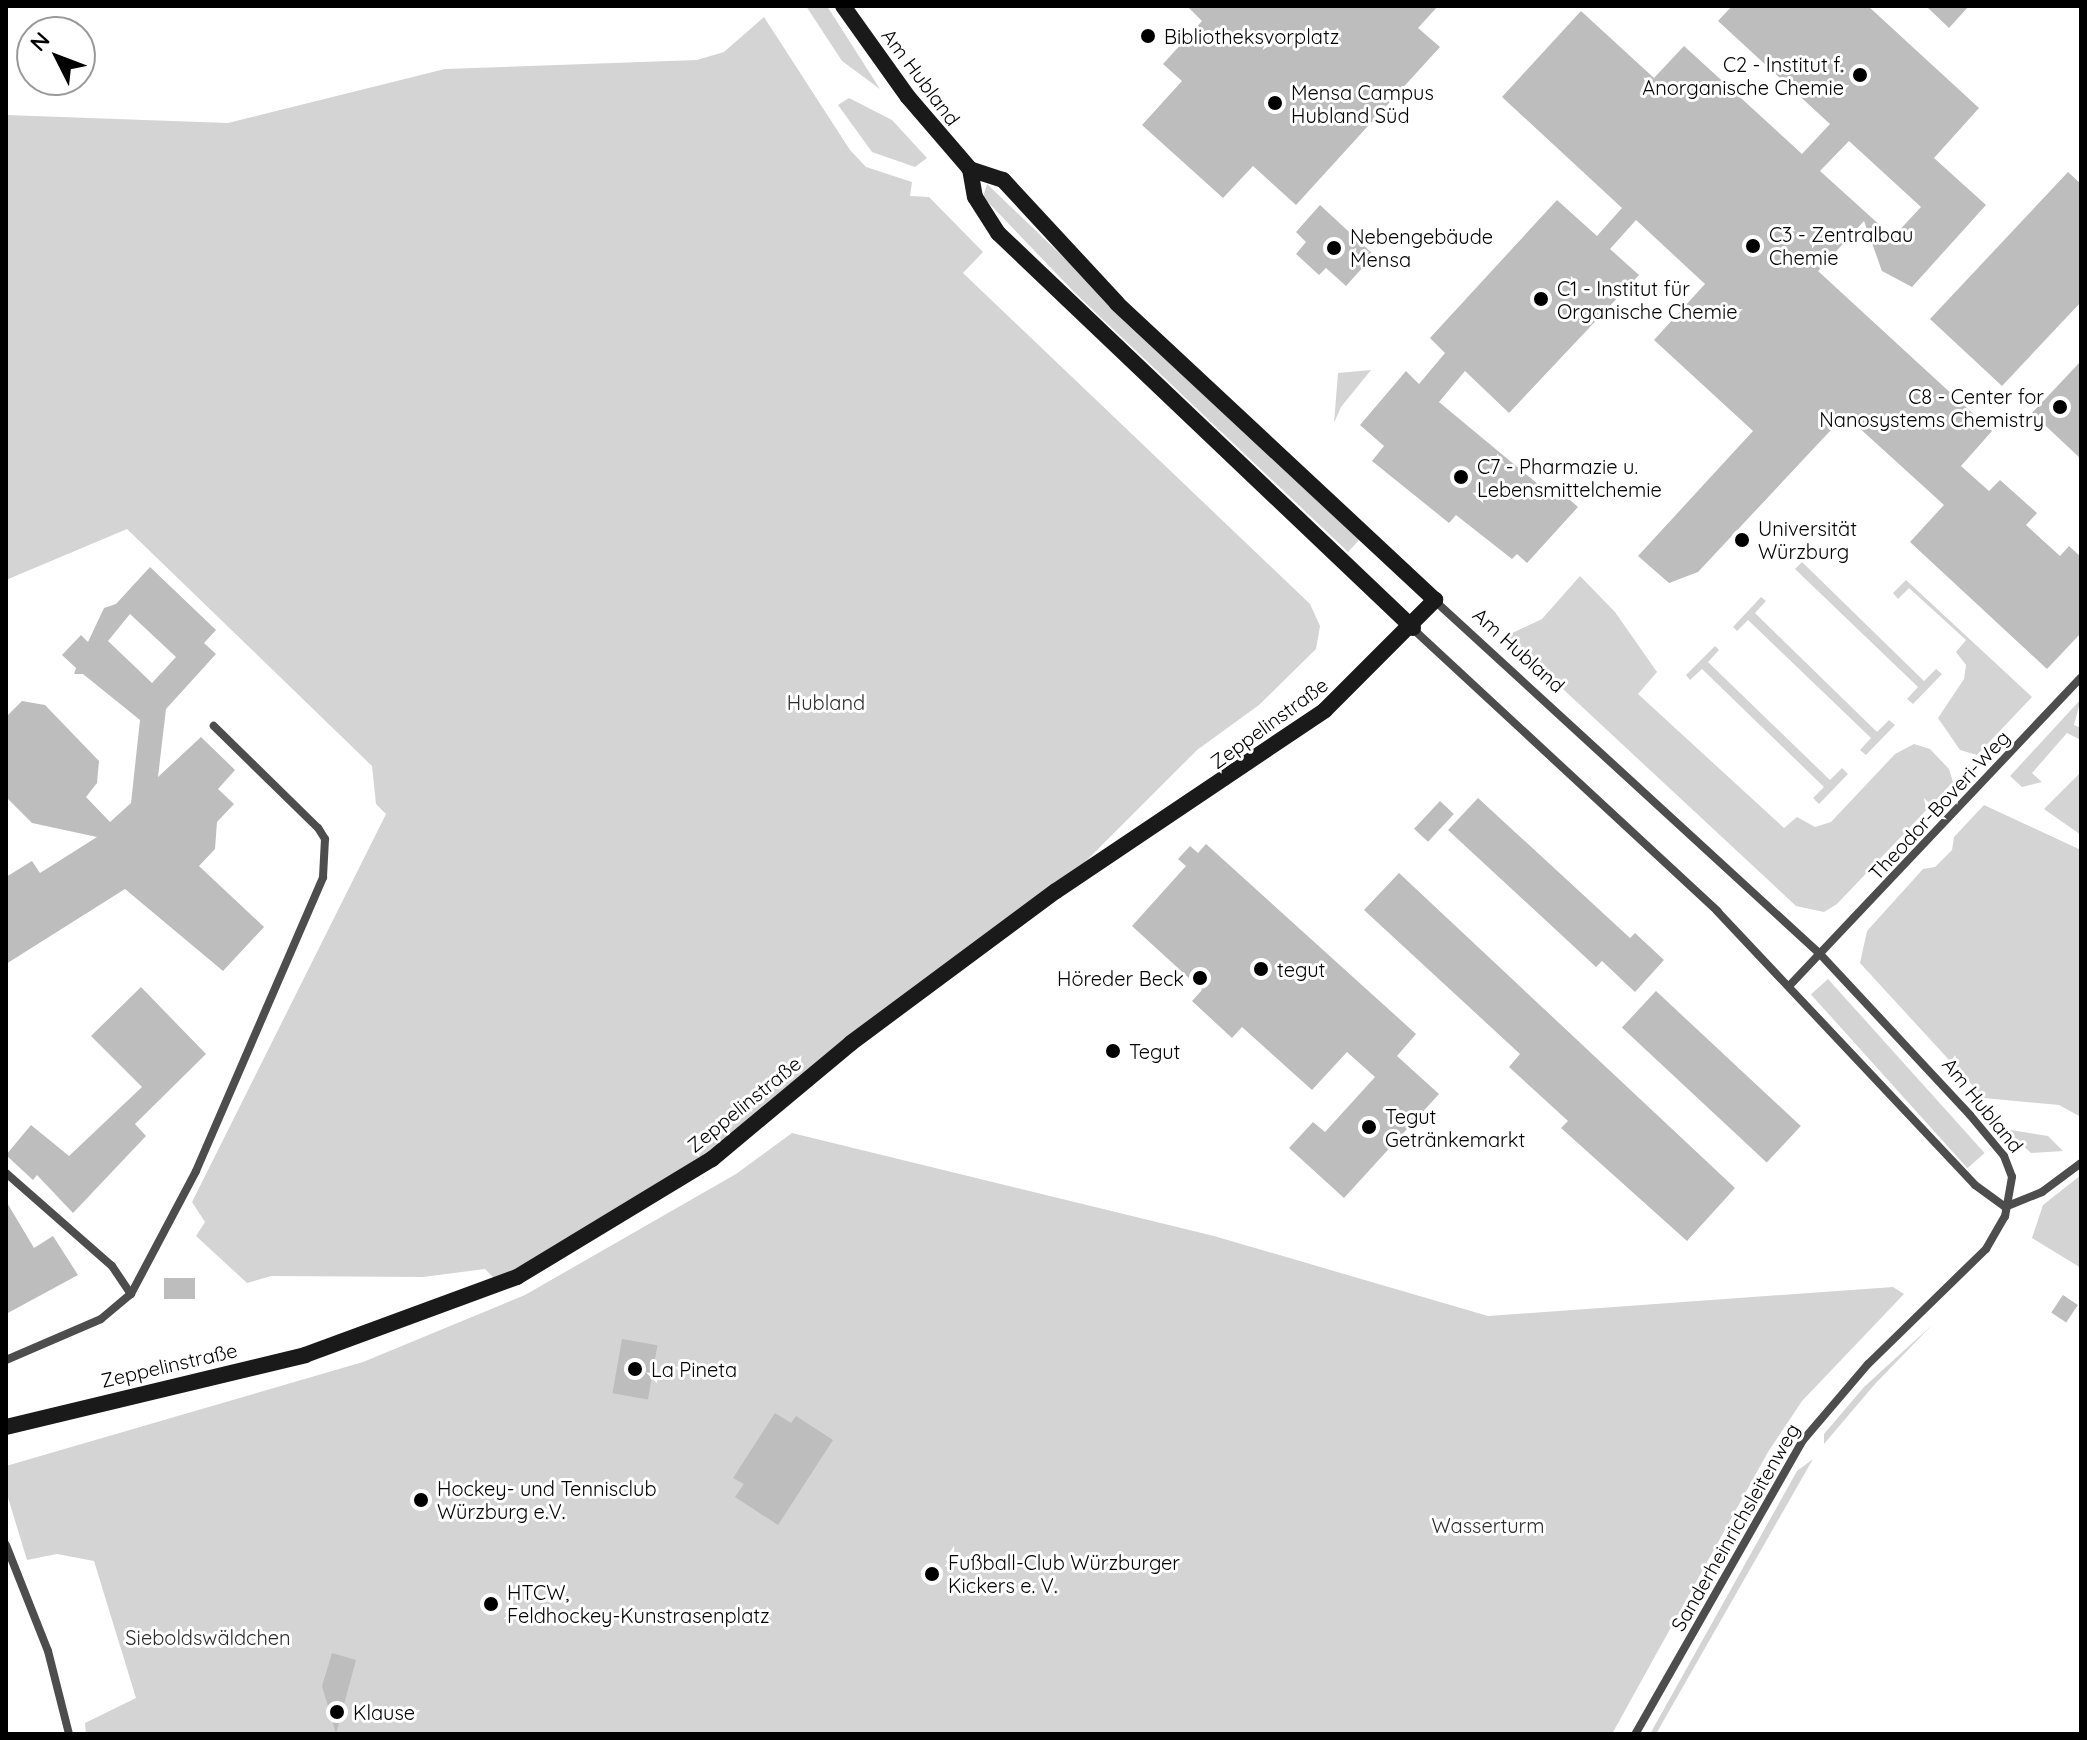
<!DOCTYPE html>
<html>
<head>
<meta charset="utf-8">
<style>
	body { margin:0 }
	#map { position:relative; width:2087px; height:1740px; overflow:hidden; background:#fff; font-family:Quicksand,sans-serif }
	div>[style] { position:absolute }
	[style*='--x'] { left:calc(var(--x)*1px); top:calc(var(--y)*1px); width:calc(var(--w)*1px); rotate:calc(var(--a)*1deg) }
	.green>* { inset:0; background:#d4d4d4; transform-origin:0 0 }
	.building>* { inset:0; background:#bdbdbd; transform-origin:0 0 }
	.street>* { height:8px; margin:-4px; padding:0 4px; transform-origin:4px; border-radius:4px; background:#4d4d4d }
	.secondary>* { height:16px; margin:-8px; padding:0 8px; transform-origin:8px; border-radius:8px; background:#1a1a1a }
	.dots>* { width:22px; height:22px; translate:-50% -50%; box-sizing:border-box; border:4px solid #fff; border-radius:50% }
	span { translate:-50% -50%; white-space:nowrap; text-align:center; line-height:1.15; -webkit-text-stroke:6px #fff; paint-order:stroke }
	.poi-label { font-size:20px; color:#000 }
	.left { translate:0 -50%; text-align:left }
	.right { translate:-100% -50%; text-align:right }
	.street-label { font-size:20px; color:#000 }
	.park-label { font-size:20px; color:#2b2b2b }
	.frame { position:absolute; inset:0; border:8px solid #000; pointer-events:none }
	.north { position:absolute; left:16px; top:16px; width:80px; height:80px; box-sizing:border-box; background:#fff; border:2px solid #999; border-radius:50%; rotate:312deg; font-size:22px; font-weight:700; line-height:32px; text-align:center; color:#000 }
	.north::after { content:''; display:block; margin:auto; width:28px; height:36px; background:#000; clip-path:polygon(50% 0,100% 100%,50% 72%,0 100%) }
</style>
</head>
<body>
<div id="map">
	<div class="green">
		<i style="clip-path:polygon(806px 6px,827px 6px,880px 89px,842px 61px)"></i>
		<i style="clip-path:polygon(764px 17px,850px 150px,866px 167px,912px 182px,910px 196px,929px 197px,983px 252px,963px 273px,1310px 604px,1320px 626px,1316px 649px,1259px 705px,1197px 750px,1056px 891px,712px 1159px,501px 1285px,485px 1269px,423px 1277px,271px 1276px,247px 1283px,196px 1236px,205px 1222px,192px 1202px,386px 814px,376px 804px,372px 766px,127px 529px,6px 580px,6px 115px,228px 123px,445px 69px,697px 60px,724px 52px)"></i>
		<i style="clip-path:polygon(849px 98px,892px 120px,927px 158px,915px 167px,872px 152px,838px 105px)"></i>
		<i style="clip-path:polygon(987px 184px,1359px 540px,1348px 552px,1075px 293px,983px 197px)"></i>
		<i style="clip-path:polygon(1371px 370px,1341px 407px,1334px 423px,1338px 373px)"></i>
		<i style="clip-path:polygon(1802px 562px,1924px 681px,1936px 669px,1942px 674px,1913px 704px,1907px 699px,1918px 687px,1795px 569px)"></i>
		<i style="clip-path:polygon(1580px 576px,1615px 612px,1657px 672px,1638px 694px,1784px 828px,1797px 817px,1815px 827px,1831px 822px,1895px 754px,1914px 744px,1930px 749px,1949px 769px,1953px 782px,1837px 904px,1824px 912px,1796px 906px,1506px 636px,1542px 619px)"></i>
		<i style="clip-path:polygon(1906px 580px,2032px 697px,1977px 755px,1960px 750px,1938px 718px,1964px 679px,1966px 665px,1956px 652px,1966px 640px,1909px 588px,1898px 599px,1893px 593px)"></i>
		<i style="clip-path:polygon(1761px 597px,1766px 601px,1755px 613px,1877px 732px,1889px 720px,1895px 725px,1866px 755px,1860px 750px,1871px 738px,1748px 620px,1737px 631px,1733px 627px)"></i>
		<i style="clip-path:polygon(1715px 646px,1719px 650px,1708px 662px,1830px 780px,1842px 768px,1848px 774px,1819px 804px,1813px 798px,1824px 787px,1702px 669px,1690px 680px,1686px 675px)"></i>
		<i style="clip-path:polygon(2081px 699px,2074px 725px,2081px 728px,2081px 740px,2067px 733px,2032px 773px,2042px 782px,2022px 787px,2010px 776px)"></i>
		<i style="clip-path:polygon(2081px 772px,2081px 835px,2044px 809px)"></i>
		<i style="clip-path:polygon(1984px 805px,2081px 850px,2081px 1117px,2059px 1105px,1984px 1098px,1860px 963px,1867px 931px,1923px 869px,1935px 867px,1952px 850px,1954px 837px)"></i>
		<i style="left:1828px;top:979px;width:234px;height:23px;rotate:48deg"></i>
		<i style="clip-path:polygon(2005px 1129px,2048px 1136px,2063px 1151px,2031px 1153px)"></i>
		<i style="clip-path:polygon(792px 1133px,1214px 1236px,1488px 1316px,1893px 1287px,1904px 1294px,1802px 1401px,1768px 1452px,1612px 1734px,86px 1734px,85px 1723px,136px 1698px,94px 1561px,57px 1554px,27px 1560px,6px 1491px,6px 1466px,363px 1362px,525px 1295px,736px 1174px)"></i>
		<i style="clip-path:polygon(2081px 1175px,2081px 1268px,2032px 1238px,2043px 1205px)"></i>
		<i style="clip-path:polygon(1932px 1325px,1875px 1384px,1824px 1444px,1824px 1434px,1864px 1387px)"></i>
		<i style="clip-path:polygon(1813px 1459px,1656px 1734px,1650px 1734px,1797px 1471px)"></i>
	</div>
	<div class="building">
		<i style="clip-path:polygon(1187px 6px,1438px 6px,1418px 28px,1440px 47px,1296px 205px,1253px 166px,1223px 198px,1142px 125px,1182px 81px,1163px 64px,1202px 21px)"></i>
		<i style="clip-path:polygon(evenodd,1732px 6px,1868px 6px,1979px 108px,1934px 158px,1986px 205px,1912px 287px,1882px 271px,1864px 221px,1818px 271px,1992px 431px,1961px 466px,1989px 491px,2000px 480px,2037px 513px,2026px 525px,2060px 556px,2069px 546px,2081px 557px,2081px 633px,2047px 669px,1910px 542px,1944px 505px,1845px 415px,1698px 572px,1669px 583px,1638px 556px,1753px 431px,1654px 340px,1705px 284px,1636px 220px,1610px 249px,1639px 275px,1509px 413px,1465px 371px,1439px 402px,1557px 500px,1563px 494px,1578px 507px,1527px 563px,1517px 554px,1512px 559px,1456px 515px,1449px 523px,1372px 461px,1384px 446px,1360px 425px,1406px 371px,1419px 384px,1445px 353px,1430px 338px,1557px 200px,1597px 236px,1622px 208px,1502px 97px,1581px 11px,1654px 78px,1684px 46px,1802px 154px,1830px 124px,1718px 21px,1732px 6px,1849px 141px,1921px 207px,1893px 237px,1820px 171px,1849px 141px)"></i>
		<i style="clip-path:polygon(1926px 6px,1969px 6px,1949px 28px)"></i>
		<i style="clip-path:polygon(2068px 172px,2081px 184px,2081px 302px,2002px 386px,1930px 319px)"></i>
		<i style="clip-path:polygon(1320px 205px,1374px 255px,1346px 286px,1326px 268px,1319px 275px,1296px 254px,1306px 242px,1296px 232px)"></i>
		<i style="clip-path:polygon(2081px 361px,2081px 459px,2032px 413px)"></i>
		<i style="clip-path:polygon(evenodd,150px 567px,216px 630px,204px 643px,216px 654px,166px 709px,158px 777px,201px 737px,235px 770px,218px 789px,234px 804px,217px 822px,215px 849px,199px 866px,264px 927px,223px 971px,125px 889px,6px 964px,6px 877px,32px 861px,40px 873px,97px 837px,32px 823px,6px 797px,6px 717px,22px 701px,45px 705px,99px 761px,97px 783px,86px 797px,110px 822px,131px 803px,140px 720px,83px 674px,74px 674px,76px 668px,62px 655px,81px 635px,88px 642px,104px 608px,116px 604px,150px 567px,130px 614px,176px 657px,152px 683px,108px 641px,130px 614px)"></i>
		<i style="clip-path:polygon(1478px 798px,1630px 938px,1635px 933px,1664px 960px,1635px 992px,1602px 961px,1596px 967px,1448px 830px)"></i>
		<i style="left:1440px;top:801px;width:19px;height:38px;rotate:43deg"></i>
		<i style="clip-path:polygon(1206px 844px,1416px 1034px,1397px 1056px,1439px 1094px,1344px 1198px,1289px 1148px,1313px 1122px,1325px 1132px,1375px 1077px,1347px 1052px,1312px 1090px,1242px 1027px,1232px 1038px,1192px 1001px,1202px 990px,1132px 926px,1186px 866px,1178px 859px,1190px 846px,1198px 853px)"></i>
		<i style="clip-path:polygon(1399px 873px,1735px 1188px,1687px 1241px,1561px 1128px,1568px 1121px,1509px 1067px,1520px 1054px,1364px 910px)"></i>
		<i style="clip-path:polygon(141px 987px,206px 1054px,135px 1124px,146px 1136px,73px 1213px,37px 1175px,33px 1180px,6px 1155px,31px 1125px,69px 1156px,142px 1087px,91px 1036px)"></i>
		<i style="left:1656px;top:991px;width:198px;height:50px;rotate:43deg"></i>
		<i style="clip-path:polygon(6px 1201px,34px 1248px,53px 1236px,78px 1275px,6px 1314px)"></i>
		<i style="left:164px;top:1278px;width:31px;height:21px"></i>
		<i style="left:2063px;top:1295px;width:18px;height:21px;rotate:34deg"></i>
		<i style="left:622px;top:1339px;width:36px;height:55px;rotate:10deg"></i>
		<i style="clip-path:polygon(775px 1413px,791px 1423px,796px 1416px,833px 1440px,778px 1525px,735px 1497px,744px 1484px,733px 1478px)"></i>
		<i style="clip-path:polygon(332px 1653px,356px 1660px,336px 1734px,322px 1686px)"></i>
	</div>
	<div class="street">
		<i style="--x:1435;--y:601;--w:522;--a:42.52"></i>
		<i style="--x:1820;--y:954;--w:220;--a:47"></i>
		<i style="--x:1970;--y:1115;--w:53;--a:50.3"></i>
		<i style="--x:2004;--y:1156;--w:22;--a:69"></i>
		<i style="--x:2012;--y:1177;--w:40;--a:100"></i>
		<i style="--x:2005;--y:1216;--w:38;--a:120"></i>
		<i style="--x:1986;--y:1249;--w:165;--a:135.7"></i>
		<i style="--x:1868;--y:1364;--w:100;--a:130.5"></i>
		<i style="--x:1803;--y:1440;--w:339;--a:119.7"></i>
		<i style="--x:1413;--y:629;--w:415;--a:42.8"></i>
		<i style="--x:1717;--y:911;--w:376;--a:46.7"></i>
		<i style="--x:1975;--y:1185;--w:37;--a:36"></i>
		<i style="--x:1791;--y:984;--w:422;--a:-46.6"></i>
		<i style="--x:6;--y:1173;--w:141;--a:41.3"></i>
		<i style="--x:112;--y:1266;--w:34;--a:56"></i>
		<i style="--x:2005;--y:1207;--w:40;--a:-22"></i>
		<i style="--x:2042;--y:1192;--w:49;--a:-36.6"></i>
		<i style="--x:6;--y:1360;--w:103;--a:-23.3"></i>
		<i style="--x:101;--y:1319;--w:39;--a:-40"></i>
		<i style="--x:131;--y:1294;--w:139;--a:-62.1"></i>
		<i style="--x:196;--y:1171;--w:320;--a:-66.6"></i>
		<i style="--x:323;--y:877;--w:38;--a:-87"></i>
		<i style="--x:325;--y:839;--w:13;--a:-122"></i>
		<i style="--x:318;--y:828;--w:146;--a:-135.6"></i>
		<i style="--x:6;--y:1545;--w:114;--a:68.4"></i>
		<i style="--x:48;--y:1651;--w:86;--a:75.8"></i>
	</div>
	<div class="secondary">
		<i style="--x:970;--y:169;--w:28;--a:80"></i>
		<i style="--x:975;--y:197;--w:43;--a:57.4"></i>
		<i style="--x:998;--y:233;--w:573;--a:43.59"></i>
		<i style="--x:6;--y:1427;--w:308;--a:-13.5"></i>
		<i style="--x:305;--y:1355;--w:226;--a:-20.2"></i>
		<i style="--x:517;--y:1277;--w:228;--a:-31.2"></i>
		<i style="--x:712;--y:1159;--w:181;--a:-39.8"></i>
		<i style="--x:851;--y:1043;--w:255;--a:-36.6"></i>
		<i style="--x:1056;--y:891;--w:324;--a:-33.9"></i>
		<i style="--x:1325;--y:710;--w:156;--a:-45"></i>
		<i style="--x:1435;--y:600;--w:435;--a:-137"></i>
		<i style="--x:1117;--y:303;--w:168;--a:-132.8"></i>
		<i style="--x:1003;--y:180;--w:35;--a:-162"></i>
		<i style="--x:970;--y:169;--w:95;--a:-130.7"></i>
		<i style="--x:908;--y:97;--w:112;--a:-125.5"></i>
	</div>
	<div class="dots">
		<i style="left:1148px;top:36px;background:#000"></i>
		<i style="left:1860px;top:75px;background:#000"></i>
		<i style="left:1275px;top:103px;background:#000"></i>
		<i style="left:1753px;top:246px;background:#000"></i>
		<i style="left:1334px;top:248px;background:#000"></i>
		<i style="left:1541px;top:299px;background:#000"></i>
		<i style="left:2060px;top:407px;background:#000"></i>
		<i style="left:1461px;top:477px;background:#000"></i>
		<i style="left:1742px;top:540px;background:#000"></i>
		<i style="left:1261px;top:969px;background:#000"></i>
		<i style="left:1200px;top:978px;background:#000"></i>
		<i style="left:1113px;top:1051px;background:#000"></i>
		<i style="left:1369px;top:1127px;background:#000"></i>
		<i style="left:635px;top:1369px;background:#000"></i>
		<i style="left:421px;top:1500px;background:#000"></i>
		<i style="left:932px;top:1574px;background:#000"></i>
		<i style="left:491px;top:1604px;background:#000"></i>
		<i style="left:337px;top:1712px;background:#000"></i>
	</div>
	<div class="poi-label">
		<span class="left" style="left:1164px;top:36px">Bibliotheksvorplatz</span>
		<span class="right" style="left:1844px;top:76px">C2 - Institut f.<br>Anorganische Chemie</span>
		<span class="left" style="left:1291px;top:104px">Mensa Campus<br>Hubland Süd</span>
		<span class="left" style="left:1769px;top:246px">C3 - Zentralbau<br>Chemie</span>
		<span class="left" style="left:1350px;top:248px">Nebengebäude<br>Mensa</span>
		<span class="left" style="left:1557px;top:300px">C1 - Institut für<br>Organische Chemie</span>
		<span class="right" style="left:2044px;top:408px">C8 - Center for<br>Nanosystems Chemistry</span>
		<span class="left" style="left:1477px;top:478px">C7 - Pharmazie u.<br>Lebensmittelchemie</span>
		<span class="left" style="left:1758px;top:540px">Universität<br>Würzburg</span>
		<span class="left" style="left:1277px;top:969px">tegut</span>
		<span class="right" style="left:1184px;top:978px">Höreder Beck</span>
		<span class="left" style="left:1129px;top:1051px">Tegut</span>
		<span class="left" style="left:1385px;top:1128px">Tegut<br>Getränkemarkt</span>
		<span class="left" style="left:651px;top:1369px">La Pineta</span>
		<span class="left" style="left:437px;top:1500px">Hockey- und Tennisclub<br>Würzburg e.V.</span>
		<span class="left" style="left:948px;top:1574px">Fußball-Club Würzburger<br>Kickers e. V.</span>
		<span class="left" style="left:507px;top:1604px">HTCW,<br>Feldhockey-Kunstrasenplatz</span>
		<span class="left" style="left:353px;top:1712px">Klause</span>
	</div>
	<div class="street-label">
		<span style="left:921px;top:77px;rotate:53deg">Am Hubland</span>
		<span style="left:1519px;top:650px;rotate:42deg">Am Hubland</span>
		<span style="left:1269px;top:723px;rotate:-36deg">Zeppelinstraße</span>
		<span style="left:1939px;top:805px;rotate:-47deg">Theodor-Boveri-Weg</span>
		<span style="left:744px;top:1104px;rotate:-39deg">Zeppelinstraße</span>
		<span style="left:1983px;top:1105px;rotate:51deg">Am Hubland</span>
		<span style="left:169px;top:1365px;rotate:-13deg">Zeppelinstraße</span>
		<span style="left:1735px;top:1527px;rotate:-60deg">Sanderheinrichsleitenweg</span>
	</div>
	<div class="park-label">
		<span style="left:826px;top:702px">Hubland</span>
		<span style="left:1488px;top:1525px">Wasserturm</span>
		<span style="left:208px;top:1637px">Sieboldswäldchen</span>
	</div>
	<div class="frame"></div>
	<div class="north">N</div>
</div>
</body>
</html>
